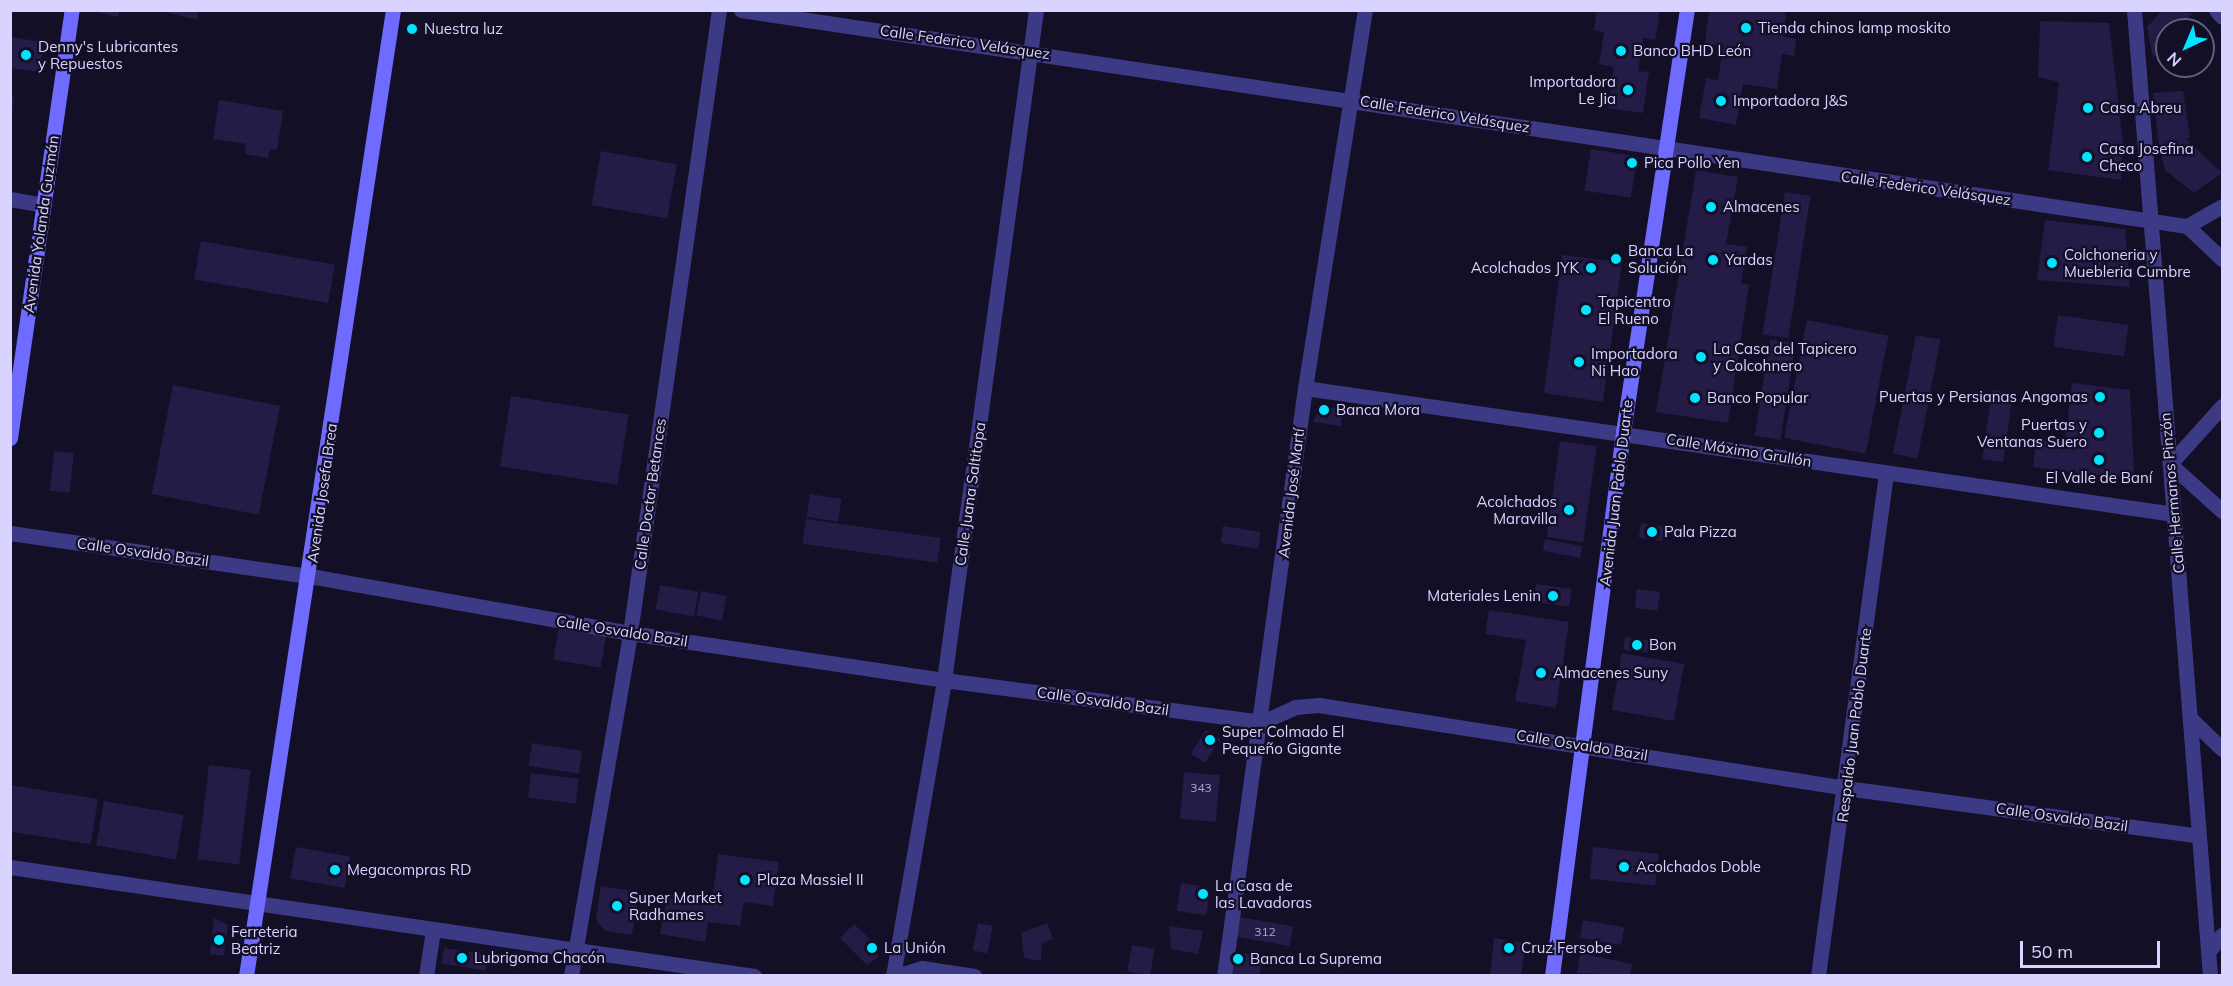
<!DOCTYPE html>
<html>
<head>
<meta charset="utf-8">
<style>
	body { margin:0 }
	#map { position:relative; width:2233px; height:986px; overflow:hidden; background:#130f26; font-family:Mulish,sans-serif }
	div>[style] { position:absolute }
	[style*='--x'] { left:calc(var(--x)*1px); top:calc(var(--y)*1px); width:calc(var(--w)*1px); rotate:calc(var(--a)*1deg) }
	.building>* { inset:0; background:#241b47; transform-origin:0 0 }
	.minor>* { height:15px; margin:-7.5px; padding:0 7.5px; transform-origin:7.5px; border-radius:7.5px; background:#3d3a85 }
	.secondary>* { height:15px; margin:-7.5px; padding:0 7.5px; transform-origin:7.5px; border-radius:7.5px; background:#6f6bff }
	.dots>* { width:16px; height:16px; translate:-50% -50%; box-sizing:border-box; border:3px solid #130f26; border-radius:50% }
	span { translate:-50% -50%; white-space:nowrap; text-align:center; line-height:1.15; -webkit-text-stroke:4.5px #130f26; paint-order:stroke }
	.number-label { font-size:12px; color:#aca6d1 }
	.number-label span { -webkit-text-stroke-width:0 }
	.poi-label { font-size:15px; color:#d9d4ff }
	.left { translate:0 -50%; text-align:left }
	.right { translate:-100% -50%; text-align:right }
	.street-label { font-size:15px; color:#d9d4ff }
	.frame { position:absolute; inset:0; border:12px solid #d9d4ff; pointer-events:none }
	.north { position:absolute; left:2155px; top:18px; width:60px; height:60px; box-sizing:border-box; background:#130f26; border:2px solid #625e7d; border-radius:50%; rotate:224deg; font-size:16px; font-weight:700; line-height:24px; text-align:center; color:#d9d4ff }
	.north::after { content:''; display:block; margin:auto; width:21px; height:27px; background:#00e5ff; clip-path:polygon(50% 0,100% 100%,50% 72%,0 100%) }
	.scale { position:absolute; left:2020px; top:941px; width:140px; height:27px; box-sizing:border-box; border:3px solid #d9d4ff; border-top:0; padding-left:8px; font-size:18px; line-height:21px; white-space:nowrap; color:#d9d4ff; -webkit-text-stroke:4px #130f26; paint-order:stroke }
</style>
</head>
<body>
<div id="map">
	<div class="building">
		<i style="clip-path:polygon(88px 10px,119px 10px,119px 17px)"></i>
		<i style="clip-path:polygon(158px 10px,199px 10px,197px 20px)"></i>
		<i style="clip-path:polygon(1597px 10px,1660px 10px,1655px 40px,1643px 38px,1638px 71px,1649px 72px,1643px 113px,1608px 108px,1614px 67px,1599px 64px,1604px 32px,1594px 30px)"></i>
		<i style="clip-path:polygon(1709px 10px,1786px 10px,1784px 37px,1796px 39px,1794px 56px,1782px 54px,1777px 89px,1743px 84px,1736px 125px,1699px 118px,1706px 78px,1718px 80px,1723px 46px,1705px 43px)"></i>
		<i style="clip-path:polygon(2163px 10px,2193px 13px,2178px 30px,2167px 30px,2167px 41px,2153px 57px,2147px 27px)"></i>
		<i style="clip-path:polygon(2040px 21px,2109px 23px,2123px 143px,2121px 180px,2048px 170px,2059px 82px,2038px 77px)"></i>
		<i style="clip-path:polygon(10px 37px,44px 42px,39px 72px,10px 68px)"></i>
		<i style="clip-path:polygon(2183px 91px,2190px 138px,2185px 138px,2222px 173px,2194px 193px,2165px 170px,2158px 139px,2153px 93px)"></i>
		<i style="clip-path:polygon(10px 96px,14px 97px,12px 113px,10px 112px)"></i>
		<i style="clip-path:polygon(219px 100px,283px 111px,277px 150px,270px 149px,268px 158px,245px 154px,246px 144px,213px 139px)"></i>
		<i style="left:1591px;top:149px;width:47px;height:42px;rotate:9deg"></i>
		<i style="left:601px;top:151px;width:77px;height:55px;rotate:10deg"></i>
		<i style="clip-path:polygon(1696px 170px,1738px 177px,1726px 244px,1747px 247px,1741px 283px,1749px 285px,1728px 423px,1656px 412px)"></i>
		<i style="left:1785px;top:192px;width:26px;height:144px;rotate:9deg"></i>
		<i style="clip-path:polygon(2045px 220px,2125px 229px,2130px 287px,2037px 280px)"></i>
		<i style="left:201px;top:241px;width:136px;height:39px;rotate:10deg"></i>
		<i style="clip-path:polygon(1562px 255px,1610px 261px,1611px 255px,1623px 256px,1603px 402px,1544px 393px)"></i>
		<i style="left:2058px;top:315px;width:71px;height:32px;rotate:8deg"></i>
		<i style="left:1807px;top:320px;width:83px;height:120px;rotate:11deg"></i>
		<i style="left:1916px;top:335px;width:25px;height:121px;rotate:11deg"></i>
		<i style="left:1770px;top:339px;width:26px;height:98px;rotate:9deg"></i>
		<i style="clip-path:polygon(2072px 383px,2130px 390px,2134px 472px,2130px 480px,2033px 467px,2036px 440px,2065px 444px)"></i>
		<i style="left:173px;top:385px;width:109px;height:111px;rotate:11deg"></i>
		<i style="left:1992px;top:390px;width:21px;height:70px;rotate:8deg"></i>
		<i style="left:511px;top:396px;width:119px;height:71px;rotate:9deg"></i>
		<i style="clip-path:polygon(1321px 405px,1342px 409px,1341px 426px,1313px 422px)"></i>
		<i style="left:1560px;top:441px;width:37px;height:97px;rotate:8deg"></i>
		<i style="left:54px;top:451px;width:20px;height:40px;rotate:6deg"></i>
		<i style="left:810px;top:494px;width:32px;height:23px;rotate:9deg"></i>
		<i style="left:806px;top:519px;width:136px;height:25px;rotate:8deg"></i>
		<i style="left:1641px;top:523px;width:24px;height:15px;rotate:9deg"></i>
		<i style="left:1223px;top:526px;width:38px;height:17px;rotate:9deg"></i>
		<i style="left:1545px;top:539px;width:38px;height:12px;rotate:11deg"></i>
		<i style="left:1536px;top:584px;width:36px;height:18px;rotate:8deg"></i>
		<i style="left:660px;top:585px;width:39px;height:25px;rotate:10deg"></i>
		<i style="left:1637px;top:589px;width:23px;height:19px;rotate:7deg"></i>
		<i style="left:701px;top:591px;width:26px;height:25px;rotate:11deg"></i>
		<i style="clip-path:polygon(1489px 610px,1569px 622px,1556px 708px,1515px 701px,1526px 640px,1485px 634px)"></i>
		<i style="left:559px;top:627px;width:48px;height:33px;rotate:10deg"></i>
		<i style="left:1625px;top:637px;width:24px;height:13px;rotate:7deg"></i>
		<i style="left:1622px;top:653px;width:63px;height:58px;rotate:10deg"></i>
		<i style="left:1206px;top:730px;width:17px;height:28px;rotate:33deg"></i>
		<i style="left:532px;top:743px;width:51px;height:23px;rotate:9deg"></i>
		<i style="left:209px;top:765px;width:42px;height:95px;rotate:7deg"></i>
		<i style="left:1184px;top:772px;width:36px;height:47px;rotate:5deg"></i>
		<i style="left:531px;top:773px;width:48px;height:25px;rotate:7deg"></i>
		<i style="left:10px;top:785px;width:89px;height:46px;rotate:9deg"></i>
		<i style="left:104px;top:801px;width:81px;height:45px;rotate:10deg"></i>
		<i style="left:296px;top:847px;width:55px;height:32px;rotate:10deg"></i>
		<i style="left:1593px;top:847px;width:66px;height:32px;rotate:6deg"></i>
		<i style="clip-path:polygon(718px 854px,779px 862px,773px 906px,744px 902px,740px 926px,708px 922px,705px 942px,660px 934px,667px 894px,712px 901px)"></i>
		<i style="left:1181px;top:883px;width:30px;height:28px;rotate:9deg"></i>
		<i style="clip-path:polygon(601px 886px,639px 892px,632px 935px,605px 931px,596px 920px)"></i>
		<i style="left:1240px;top:917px;width:54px;height:20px;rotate:10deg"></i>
		<i style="clip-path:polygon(214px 918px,228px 925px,224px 956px,210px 954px)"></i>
		<i style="left:1583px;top:920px;width:42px;height:18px;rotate:10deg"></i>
		<i style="left:978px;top:923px;width:15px;height:28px;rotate:11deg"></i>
		<i style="clip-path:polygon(1047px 923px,1053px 939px,1042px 943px,1041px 961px,1024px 958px,1021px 933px)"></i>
		<i style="clip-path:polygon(854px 924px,878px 947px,878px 957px,867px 965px,840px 938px)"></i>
		<i style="clip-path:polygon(1169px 926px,1203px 931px,1198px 954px,1171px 949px)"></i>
		<i style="clip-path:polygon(1494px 938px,1526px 943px,1521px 975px,1490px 975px)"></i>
		<i style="left:1132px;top:945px;width:23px;height:27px;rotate:10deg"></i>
		<i style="left:444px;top:948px;width:45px;height:16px;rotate:9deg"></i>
		<i style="clip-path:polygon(1234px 952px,1264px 956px,1259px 975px,1233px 975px)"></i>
		<i style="clip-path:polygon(1580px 953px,1632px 964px,1630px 975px,1577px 973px)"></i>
	</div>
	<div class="minor">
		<i style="--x:741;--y:10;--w:1462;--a:8.5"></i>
		<i style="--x:2187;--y:226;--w:48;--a:43.3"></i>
		<i style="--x:2134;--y:10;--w:969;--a:85.5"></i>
		<i style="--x:2216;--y:10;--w:9;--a:49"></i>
		<i style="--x:10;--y:199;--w:34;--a:10"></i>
		<i style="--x:2187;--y:226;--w:40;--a:-29.7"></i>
		<i style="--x:1305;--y:388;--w:878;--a:8.25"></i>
		<i style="--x:2222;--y:406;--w:78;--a:131.9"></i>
		<i style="--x:2170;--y:464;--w:70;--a:42.1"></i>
		<i style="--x:10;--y:533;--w:303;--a:8.2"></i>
		<i style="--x:310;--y:576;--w:325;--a:10.1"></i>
		<i style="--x:630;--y:633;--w:317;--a:8.5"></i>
		<i style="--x:944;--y:680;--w:321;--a:7.5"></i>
		<i style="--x:1262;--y:722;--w:36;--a:-24"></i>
		<i style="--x:1295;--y:707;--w:24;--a:-5"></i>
		<i style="--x:1319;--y:705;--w:533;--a:8.95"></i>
		<i style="--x:1846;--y:788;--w:352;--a:7.7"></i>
		<i style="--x:2190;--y:718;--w:45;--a:44.1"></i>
		<i style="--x:10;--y:867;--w:752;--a:8.33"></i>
		<i style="--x:2208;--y:952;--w:22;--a:-51"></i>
		<i style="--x:426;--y:976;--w:47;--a:-81.3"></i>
		<i style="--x:571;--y:976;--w:348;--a:-80.2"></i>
		<i style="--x:630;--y:633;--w:629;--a:-81.87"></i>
		<i style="--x:893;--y:976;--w:300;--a:-80.2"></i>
		<i style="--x:944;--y:680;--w:676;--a:-82.18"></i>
		<i style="--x:897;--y:976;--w:26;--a:-18"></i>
		<i style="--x:922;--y:968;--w:53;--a:8.7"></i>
		<i style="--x:1224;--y:976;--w:594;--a:-82.16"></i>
		<i style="--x:1305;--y:388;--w:383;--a:-81"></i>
		<i style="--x:1818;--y:976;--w:507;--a:-82.29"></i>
	</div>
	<div class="secondary">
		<i style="--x:10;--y:438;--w:432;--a:-81.8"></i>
		<i style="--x:246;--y:976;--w:977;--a:-81.35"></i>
		<i style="--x:1552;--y:976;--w:549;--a:-82.56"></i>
		<i style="--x:1623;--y:432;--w:427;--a:-81.4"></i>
	</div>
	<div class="dots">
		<i style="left:1746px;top:28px;background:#00e5ff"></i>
		<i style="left:412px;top:29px;background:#00e5ff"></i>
		<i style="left:1621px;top:51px;background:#00e5ff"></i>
		<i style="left:26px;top:55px;background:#00e5ff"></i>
		<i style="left:1628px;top:90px;background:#00e5ff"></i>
		<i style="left:1721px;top:101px;background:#00e5ff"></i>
		<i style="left:2088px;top:108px;background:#00e5ff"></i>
		<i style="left:2087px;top:157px;background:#00e5ff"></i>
		<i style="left:1632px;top:163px;background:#00e5ff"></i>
		<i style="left:1711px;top:207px;background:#00e5ff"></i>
		<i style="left:1616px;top:259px;background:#00e5ff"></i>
		<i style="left:1713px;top:260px;background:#00e5ff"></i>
		<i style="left:2052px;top:263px;background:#00e5ff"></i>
		<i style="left:1591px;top:268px;background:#00e5ff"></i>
		<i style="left:1586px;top:310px;background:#00e5ff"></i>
		<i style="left:1701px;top:357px;background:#00e5ff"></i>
		<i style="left:1579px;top:362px;background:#00e5ff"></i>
		<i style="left:2100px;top:397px;background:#00e5ff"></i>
		<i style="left:1695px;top:398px;background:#00e5ff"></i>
		<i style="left:1324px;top:410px;background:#00e5ff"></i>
		<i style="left:2099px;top:433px;background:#00e5ff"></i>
		<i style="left:2099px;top:460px;background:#00e5ff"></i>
		<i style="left:1569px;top:510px;background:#00e5ff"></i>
		<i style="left:1652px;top:532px;background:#00e5ff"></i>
		<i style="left:1553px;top:596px;background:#00e5ff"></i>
		<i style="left:1637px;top:645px;background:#00e5ff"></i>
		<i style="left:1541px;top:673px;background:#00e5ff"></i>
		<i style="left:1210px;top:740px;background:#00e5ff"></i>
		<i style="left:1624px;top:867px;background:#00e5ff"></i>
		<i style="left:335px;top:870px;background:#00e5ff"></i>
		<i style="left:745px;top:880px;background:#00e5ff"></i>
		<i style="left:1203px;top:894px;background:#00e5ff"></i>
		<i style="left:617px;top:906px;background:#00e5ff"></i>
		<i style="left:219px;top:940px;background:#00e5ff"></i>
		<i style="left:872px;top:948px;background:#00e5ff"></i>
		<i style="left:1509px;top:948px;background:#00e5ff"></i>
		<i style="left:462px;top:958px;background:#00e5ff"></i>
		<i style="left:1238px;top:959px;background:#00e5ff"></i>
	</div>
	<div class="number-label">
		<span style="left:1201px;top:788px">343</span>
		<span style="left:1265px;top:932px">312</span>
	</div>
	<div class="poi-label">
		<span class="left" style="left:1758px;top:28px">Tienda chinos lamp moskito</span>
		<span class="left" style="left:424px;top:29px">Nuestra luz</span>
		<span class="left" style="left:38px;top:55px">Denny's Lubricantes<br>y Repuestos</span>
		<span class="left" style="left:1633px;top:51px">Banco BHD León</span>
		<span class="right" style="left:1616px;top:90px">Importadora<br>Le Jia</span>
		<span class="left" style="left:1733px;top:101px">Importadora J&amp;S</span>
		<span class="left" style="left:2100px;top:108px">Casa Abreu</span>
		<span class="left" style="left:2099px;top:157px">Casa Josefina<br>Checo</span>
		<span class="left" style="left:1644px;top:163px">Pica Pollo Yen</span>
		<span class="left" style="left:1723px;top:207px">Almacenes</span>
		<span class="left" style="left:1628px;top:259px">Banca La<br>Solución</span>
		<span class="left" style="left:2064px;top:263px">Colchoneria y<br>Muebleria Cumbre</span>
		<span class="left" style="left:1725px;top:260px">Yardas</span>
		<span class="right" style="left:1579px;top:268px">Acolchados JYK</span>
		<span class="left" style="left:1598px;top:310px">Tapicentro<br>El Rueno</span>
		<span class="left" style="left:1713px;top:357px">La Casa del Tapicero<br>y Colcohnero</span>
		<span class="left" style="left:1591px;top:362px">Importadora<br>Ni Hao</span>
		<span class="right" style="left:2088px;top:397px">Puertas y Persianas Angomas</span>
		<span class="left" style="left:1707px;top:398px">Banco Popular</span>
		<span class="left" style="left:1336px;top:410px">Banca Mora</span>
		<span class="right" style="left:2087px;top:433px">Puertas y<br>Ventanas Suero</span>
		<span style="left:2099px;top:478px">El Valle de Baní</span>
		<span class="right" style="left:1557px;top:510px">Acolchados<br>Maravilla</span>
		<span class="left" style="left:1664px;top:532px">Pala Pizza</span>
		<span class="right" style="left:1541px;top:596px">Materiales Lenin</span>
		<span class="left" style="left:1649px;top:645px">Bon</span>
		<span class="left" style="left:1553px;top:673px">Almacenes Suny</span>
		<span class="left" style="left:1222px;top:740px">Super Colmado El<br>Pequeño Gigante</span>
		<span class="left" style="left:1636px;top:867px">Acolchados Doble</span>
		<span class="left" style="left:347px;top:870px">Megacompras RD</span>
		<span class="left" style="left:757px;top:880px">Plaza Massiel II</span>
		<span class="left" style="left:1215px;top:894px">La Casa de<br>las Lavadoras</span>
		<span class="left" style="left:629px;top:906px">Super Market<br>Radhames</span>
		<span class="left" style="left:231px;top:940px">Ferreteria<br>Beatriz</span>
		<span class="left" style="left:884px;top:948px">La Unión</span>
		<span class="left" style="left:1521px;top:948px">Cruz Fersobe</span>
		<span class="left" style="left:474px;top:958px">Lubrigoma Chacón</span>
		<span class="left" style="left:1250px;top:959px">Banca La Suprema</span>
	</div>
	<div class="street-label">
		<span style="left:965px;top:42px;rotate:8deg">Calle Federico Velásquez</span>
		<span style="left:1445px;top:114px;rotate:9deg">Calle Federico Velásquez</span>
		<span style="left:1926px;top:188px;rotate:8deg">Calle Federico Velásquez</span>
		<span style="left:41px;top:224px;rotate:-82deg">Avenida Yolanda Guzmán</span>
		<span style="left:1739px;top:450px;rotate:9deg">Calle Máximo Grullón</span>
		<span style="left:322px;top:493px;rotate:-82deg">Avenida Josefa Brea</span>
		<span style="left:1291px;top:493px;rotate:-83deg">Avenida José Martí</span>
		<span style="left:1616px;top:493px;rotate:-83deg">Avenida Juan Pablo Duarte</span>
		<span style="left:2172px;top:493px;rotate:-95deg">Calle Hermanos Pinzón</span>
		<span style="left:650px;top:494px;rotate:-82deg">Calle Doctor Betances</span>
		<span style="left:970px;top:494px;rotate:-82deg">Calle Juana Saltitopa</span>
		<span style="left:143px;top:552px;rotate:8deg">Calle Osvaldo Bazil</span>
		<span style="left:622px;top:631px;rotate:9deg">Calle Osvaldo Bazil</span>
		<span style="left:1103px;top:701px;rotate:8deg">Calle Osvaldo Bazil</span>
		<span style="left:1854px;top:725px;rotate:-83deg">Respaldo Juan Pablo Duarte</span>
		<span style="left:1582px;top:745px;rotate:9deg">Calle Osvaldo Bazil</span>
		<span style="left:2062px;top:817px;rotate:8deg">Calle Osvaldo Bazil</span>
	</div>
	<div class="frame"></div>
	<div class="north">N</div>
	<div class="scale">50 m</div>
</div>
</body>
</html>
